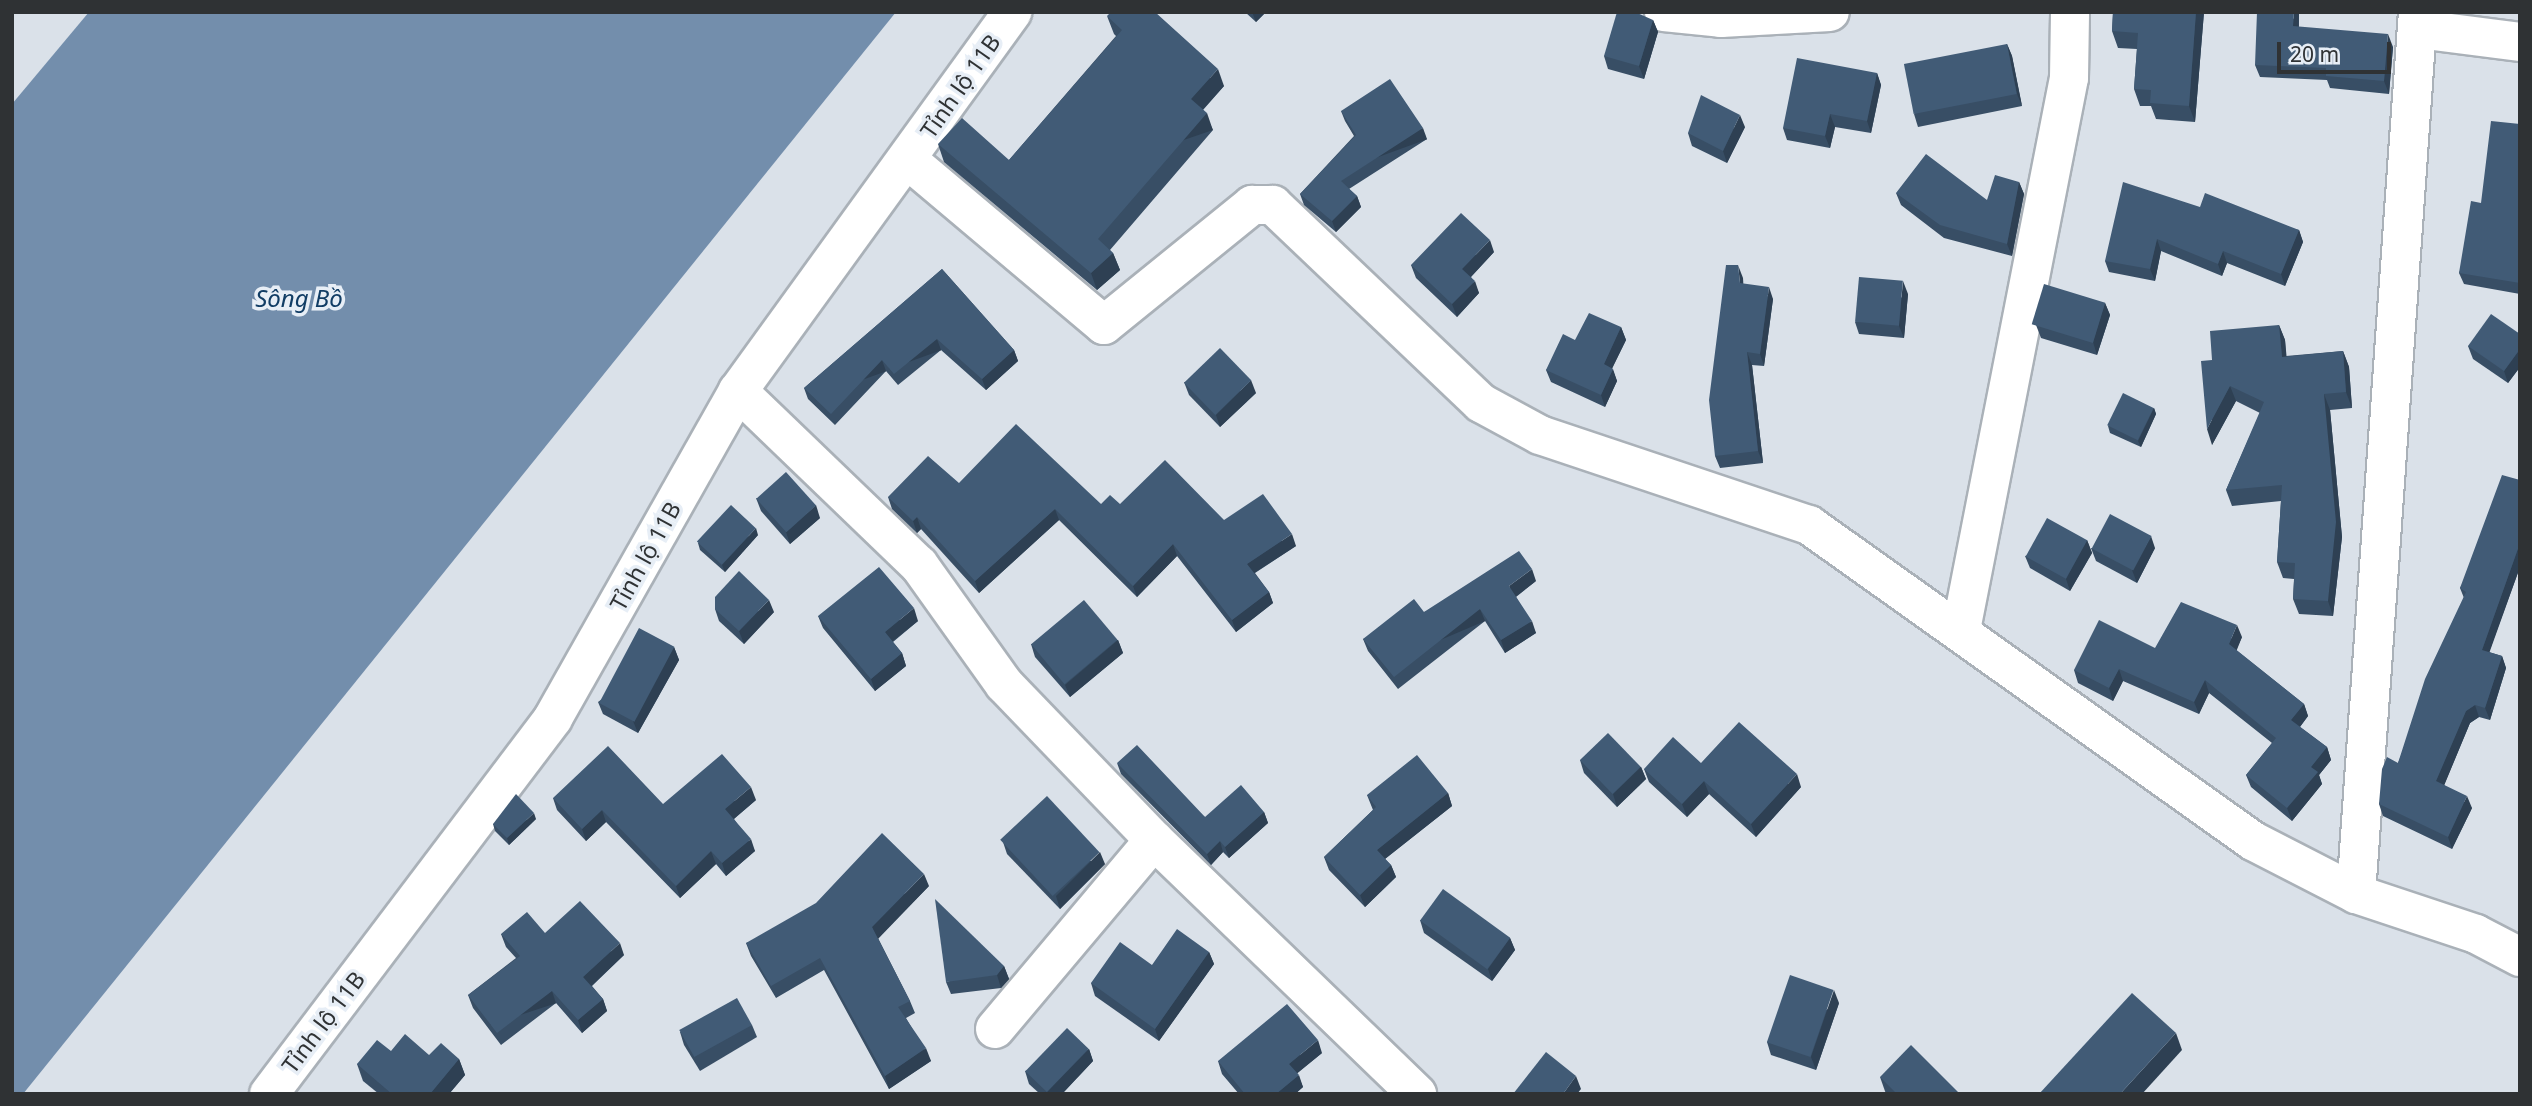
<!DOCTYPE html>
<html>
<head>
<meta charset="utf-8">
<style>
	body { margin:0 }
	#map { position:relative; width:2532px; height:1106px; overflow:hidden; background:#dae1e9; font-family:"Noto Sans",sans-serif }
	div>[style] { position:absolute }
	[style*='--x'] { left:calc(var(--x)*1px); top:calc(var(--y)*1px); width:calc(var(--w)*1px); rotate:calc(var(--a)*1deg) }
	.water>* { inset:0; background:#738eac }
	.roads { filter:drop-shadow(2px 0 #aab1b8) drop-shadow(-2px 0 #aab1b8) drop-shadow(0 2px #aab1b8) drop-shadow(0 -2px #aab1b8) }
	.street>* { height:38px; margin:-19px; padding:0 19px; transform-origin:19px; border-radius:19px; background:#fff }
	.secondary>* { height:38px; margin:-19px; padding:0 19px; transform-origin:19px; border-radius:19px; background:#fff }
	.wall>* { inset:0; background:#384e65 }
	.shaded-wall>* { inset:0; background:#2e4053; transform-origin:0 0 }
	.building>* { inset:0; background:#415b76; transform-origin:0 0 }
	span { translate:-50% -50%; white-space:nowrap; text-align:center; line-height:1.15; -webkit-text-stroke:7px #e7eef6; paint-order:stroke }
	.street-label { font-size:23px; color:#2f3234 }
	.water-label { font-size:24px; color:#113d65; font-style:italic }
	.frame { position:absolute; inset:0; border:14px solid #2f3234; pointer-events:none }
	.scale { position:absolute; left:2277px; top:42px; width:114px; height:32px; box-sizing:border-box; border:4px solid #2f3234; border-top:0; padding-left:9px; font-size:21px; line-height:24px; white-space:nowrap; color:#2f3234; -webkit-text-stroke:5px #e7eef6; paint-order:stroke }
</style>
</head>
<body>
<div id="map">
	<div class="water">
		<i style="clip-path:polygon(89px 12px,896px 12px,23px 1094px,12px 1094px,12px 104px)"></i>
	</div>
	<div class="roads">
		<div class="street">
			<i style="--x:1664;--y:12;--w:57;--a:6"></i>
			<i style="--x:1721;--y:18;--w:109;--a:-3.2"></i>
			<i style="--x:2419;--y:29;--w:102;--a:7.3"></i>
			<i style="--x:908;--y:160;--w:256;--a:40.1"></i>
			<i style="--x:1104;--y:325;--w:191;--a:-39"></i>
			<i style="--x:1252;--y:205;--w:21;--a:0"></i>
			<i style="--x:1273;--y:205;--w:287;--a:43.6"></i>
			<i style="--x:1481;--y:403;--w:67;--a:28.5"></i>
			<i style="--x:1540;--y:435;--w:284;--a:18.5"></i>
			<i style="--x:1809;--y:525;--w:545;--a:35.44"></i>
			<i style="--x:2253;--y:841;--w:116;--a:27.2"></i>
			<i style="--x:2356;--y:894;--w:126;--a:18.4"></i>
			<i style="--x:2476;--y:934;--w:50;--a:27.6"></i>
			<i style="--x:738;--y:391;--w:251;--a:43.9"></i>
			<i style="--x:919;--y:565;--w:146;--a:54.5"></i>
			<i style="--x:1004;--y:684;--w:216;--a:46.1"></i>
			<i style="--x:1154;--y:840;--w:366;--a:44"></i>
			<i style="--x:1961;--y:630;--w:562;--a:-78.93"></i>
			<i style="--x:2069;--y:78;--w:66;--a:-89.1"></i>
			<i style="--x:2356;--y:894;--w:884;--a:-85.98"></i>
			<i style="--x:995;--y:1029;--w:247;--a:-49.9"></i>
		</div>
		<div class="secondary">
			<i style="--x:269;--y:1094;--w:471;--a:-52.9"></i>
			<i style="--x:553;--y:718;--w:376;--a:-60.5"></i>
			<i style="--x:738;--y:391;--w:468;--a:-54.1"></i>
		</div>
	</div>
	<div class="wall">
		<i style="clip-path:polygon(1245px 12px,1266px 12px,1256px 22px)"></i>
		<i style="clip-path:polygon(2113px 12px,2204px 12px,2195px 122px,2156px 119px,2151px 106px,2140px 106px,2134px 89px,2137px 49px,2118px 48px,2112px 31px)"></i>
		<i style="clip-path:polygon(2299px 12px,2299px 27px,2393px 47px,2389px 94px,2330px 88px,2327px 80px,2260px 77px,2255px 65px)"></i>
		<i style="clip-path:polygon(1107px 16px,1224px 86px,1203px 110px,1213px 130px,1110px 250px,1113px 253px,1120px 270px,1097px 290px,944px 162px,938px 144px,1009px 160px,1116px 36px,1114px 34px)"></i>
		<i style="clip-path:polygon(1653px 20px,1658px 32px,1644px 79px,1608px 69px,1604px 56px)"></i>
		<i style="clip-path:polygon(2007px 44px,2012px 56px,2022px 106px,1918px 127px,1914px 114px)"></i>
		<i style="clip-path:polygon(1877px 73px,1881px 85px,1871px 133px,1835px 127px,1830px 148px,1787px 140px,1783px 128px)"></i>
		<i style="clip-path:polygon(1341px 111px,1427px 139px,1349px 189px,1357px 196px,1361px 207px,1336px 232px,1304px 205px,1300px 194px,1354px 136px,1345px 121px)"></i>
		<i style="clip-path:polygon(2520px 124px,2520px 294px,2464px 284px,2459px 273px)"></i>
		<i style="clip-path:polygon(1745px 127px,1727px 163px,1692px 146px,1688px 133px)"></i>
		<i style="clip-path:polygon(2019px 182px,2024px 194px,2012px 256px,1944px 238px,1901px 205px,1896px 193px,1987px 200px)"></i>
		<i style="clip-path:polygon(2200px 207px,2299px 230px,2303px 242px,2285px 286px,2227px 263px,2222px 276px,2161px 251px,2155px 281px,2109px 272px,2105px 261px)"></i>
		<i style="clip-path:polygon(1494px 252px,1471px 277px,1479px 293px,1457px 317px,1416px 278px,1411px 265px)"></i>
		<i style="clip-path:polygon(942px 269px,1014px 350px,1018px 361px,986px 390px,941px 350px,898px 385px,886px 371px,835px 425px,808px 399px,804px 388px)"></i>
		<i style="clip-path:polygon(1743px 278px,1743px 284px,1773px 299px,1764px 366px,1752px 365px,1763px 463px,1720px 468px,1715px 456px)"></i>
		<i style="clip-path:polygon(1908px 294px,1904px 338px,1859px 334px,1855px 322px)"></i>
		<i style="clip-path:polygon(2105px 303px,2110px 315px,2097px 355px,2041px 338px,2036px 325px)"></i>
		<i style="clip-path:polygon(2279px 325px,2285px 340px,2286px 356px,2343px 351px,2349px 367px,2352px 408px,2330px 410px,2342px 537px,2333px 616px,2299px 614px,2293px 599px,2294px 579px,2283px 578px,2277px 562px,2281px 501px,2232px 506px,2226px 490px,2260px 413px,2236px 401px,2212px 445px,2212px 360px)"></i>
		<i style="clip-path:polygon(1621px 327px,1626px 340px,1612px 368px,1617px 381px,1605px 407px,1551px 382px,1546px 370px,1575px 340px)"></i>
		<i style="clip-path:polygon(2520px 334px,2520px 367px,2508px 383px,2473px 359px,2468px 346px)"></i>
		<i style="clip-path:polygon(1184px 382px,1256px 393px,1220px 427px,1189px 395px)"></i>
		<i style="clip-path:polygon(2154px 408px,2156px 414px,2141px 447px,2110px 433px,2108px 426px)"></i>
		<i style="clip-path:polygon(2520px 480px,2520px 567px,2489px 652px,2502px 656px,2506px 668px,2490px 720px,2479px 717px,2470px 723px,2444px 785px,2472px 808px,2452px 849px,2383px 816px,2379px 804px,2398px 763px,2464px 598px,2460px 588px)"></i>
		<i style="clip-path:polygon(959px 483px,1101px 504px,1120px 504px,1224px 520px,1296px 546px,1255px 573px,1269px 592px,1273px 603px,1236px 632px,1177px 556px,1137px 597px,1059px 520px,979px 593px,921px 529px,917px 533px,892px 509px,888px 497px)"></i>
		<i style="clip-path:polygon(756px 498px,820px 518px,790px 544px,761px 511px)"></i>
		<i style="clip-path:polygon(758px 535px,725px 572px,700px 550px,698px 543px)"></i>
		<i style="clip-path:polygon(2087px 540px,2092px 553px,2070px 591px,2030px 568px,2025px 556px)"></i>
		<i style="clip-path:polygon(2091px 548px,2155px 548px,2137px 583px,2096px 561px)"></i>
		<i style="clip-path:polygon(1536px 581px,1516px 597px,1536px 633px,1505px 653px,1485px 621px,1398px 689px,1368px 651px,1363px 639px,1424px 612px)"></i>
		<i style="clip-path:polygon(715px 609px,774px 612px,744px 644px,719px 621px)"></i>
		<i style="clip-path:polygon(818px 616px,918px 621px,893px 642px,902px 653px,906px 666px,875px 691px,823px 628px)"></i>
		<i style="clip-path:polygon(2242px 637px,2236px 650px,2304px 704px,2308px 716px,2300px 727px,2327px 747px,2331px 760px,2319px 775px,2322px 784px,2292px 821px,2251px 787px,2246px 775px,2272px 743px,2209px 693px,2199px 714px,2123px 681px,2113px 701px,2078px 683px,2074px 670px,2155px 648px)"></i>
		<i style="clip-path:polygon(1118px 640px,1123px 653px,1070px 697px,1035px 657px,1031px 644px)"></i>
		<i style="clip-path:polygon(674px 647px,679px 660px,638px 733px,603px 714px,598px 702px)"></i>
		<i style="clip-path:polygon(1580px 760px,1641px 767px,1646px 779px,1617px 807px,1584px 773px)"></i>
		<i style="clip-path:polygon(1117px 763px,1205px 817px,1264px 812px,1268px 823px,1229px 858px,1223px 852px,1211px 865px,1121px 774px)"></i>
		<i style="clip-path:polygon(1701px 763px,1801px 787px,1756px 837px,1709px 794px,1687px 817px,1649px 782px,1644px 769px)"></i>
		<i style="clip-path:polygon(1448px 793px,1452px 806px,1385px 859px,1391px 865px,1396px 877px,1365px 907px,1329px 870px,1324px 857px,1373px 810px,1367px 795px)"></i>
		<i style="clip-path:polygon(553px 798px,663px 804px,756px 800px,734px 819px,755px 851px,726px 876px,716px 864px,680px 898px,606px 822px,586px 841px,557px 810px)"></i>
		<i style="clip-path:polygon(536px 819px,509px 845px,495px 831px,493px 824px)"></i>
		<i style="clip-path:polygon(1003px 842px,1105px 864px,1060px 909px,1007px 854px)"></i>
		<i style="clip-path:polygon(929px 886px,878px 938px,910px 1001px,915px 1013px,906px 1018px,931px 1061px,889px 1089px,824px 970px,776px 998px,751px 956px,746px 943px)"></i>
		<i style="clip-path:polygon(1420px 920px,1510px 938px,1515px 950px,1492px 981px,1424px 933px)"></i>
		<i style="clip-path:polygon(545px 933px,624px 955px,592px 986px,603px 999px,607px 1011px,582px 1033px,556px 1003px,501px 1045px,473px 1008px,468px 995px,516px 958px,506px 947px,501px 934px)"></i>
		<i style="clip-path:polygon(1209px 952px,1214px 964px,1159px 1041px,1095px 996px,1091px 983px,1152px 965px)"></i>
		<i style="clip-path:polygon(1004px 966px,1009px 979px,1001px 988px,951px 994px,946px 982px)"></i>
		<i style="clip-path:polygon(1839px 1003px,1816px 1070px,1771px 1055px,1767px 1042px)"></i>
		<i style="clip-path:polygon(752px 1025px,757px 1037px,700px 1071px,684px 1045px,680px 1032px)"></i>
		<i style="clip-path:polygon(1089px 1049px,1093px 1061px,1062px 1094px,1040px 1094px,1029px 1084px,1025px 1071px)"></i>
		<i style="clip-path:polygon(391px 1051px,429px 1055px,459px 1059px,465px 1075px,449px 1094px,379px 1094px,363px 1081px,357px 1064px)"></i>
		<i style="clip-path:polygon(1322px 1053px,1297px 1073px,1303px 1087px,1295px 1094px,1239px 1094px,1222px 1074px,1218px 1061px)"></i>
		<i style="clip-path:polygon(1880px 1077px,1960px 1094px,1886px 1094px)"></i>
	</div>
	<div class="shaded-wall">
		<i style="clip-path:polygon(1252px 12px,1266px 12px,1256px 22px)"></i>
		<i style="clip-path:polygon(2196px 12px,2204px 12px,2195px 122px,2189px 106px)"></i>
		<i style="clip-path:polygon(2294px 12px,2299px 12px,2298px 39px,2293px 26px)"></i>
		<i style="clip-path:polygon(1653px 20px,1658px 32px,1644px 79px,1639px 66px)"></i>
		<i style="clip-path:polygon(2388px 34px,2393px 47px,2389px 94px,2384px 81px)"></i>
		<i style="clip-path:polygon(2007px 44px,2012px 56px,2022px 106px,2017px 94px)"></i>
		<i style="clip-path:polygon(1218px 69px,1224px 86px,1197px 116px,1191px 99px)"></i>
		<i style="clip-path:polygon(1877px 73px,1881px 85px,1871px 133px,1867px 121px)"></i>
		<i style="left:1207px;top:113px;width:18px;height:167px;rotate:71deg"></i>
		<i style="clip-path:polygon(1830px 114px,1835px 127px,1830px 148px,1825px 136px)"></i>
		<i style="clip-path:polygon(1740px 115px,1745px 127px,1727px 163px,1723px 151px)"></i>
		<i style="left:1423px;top:128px;width:12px;height:98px;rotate:70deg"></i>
		<i style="clip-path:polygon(2019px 182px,2024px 194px,2012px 256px,2007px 244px)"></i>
		<i style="clip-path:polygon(1357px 196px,1361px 207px,1336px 232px,1332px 221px)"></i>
		<i style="clip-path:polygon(2299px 230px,2303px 242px,2285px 286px,2281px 274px)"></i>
		<i style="clip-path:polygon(2157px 239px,2161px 251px,2155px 281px,2150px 269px)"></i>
		<i style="clip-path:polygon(1490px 240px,1494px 252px,1467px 281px,1462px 269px)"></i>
		<i style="clip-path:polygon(2223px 251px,2227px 263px,2222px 276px,2218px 264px)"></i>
		<i style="clip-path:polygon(1113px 253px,1120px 270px,1097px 290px,1091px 273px)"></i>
		<i style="clip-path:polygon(1738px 265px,1743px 278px,1744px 296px,1740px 283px)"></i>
		<i style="clip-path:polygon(1475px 281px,1479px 293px,1457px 317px,1452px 304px)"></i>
		<i style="clip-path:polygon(1903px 281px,1908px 294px,1904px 338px,1899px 326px)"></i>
		<i style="clip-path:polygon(1769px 287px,1773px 299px,1764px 366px,1760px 354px)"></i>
		<i style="clip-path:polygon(2105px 303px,2110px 315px,2097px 355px,2093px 342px)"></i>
		<i style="clip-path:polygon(2279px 325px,2285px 340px,2288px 372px,2282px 357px)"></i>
		<i style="clip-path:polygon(1621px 327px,1626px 340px,1608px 377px,1604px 364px)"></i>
		<i style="left:937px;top:339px;width:12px;height:55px;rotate:70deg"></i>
		<i style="clip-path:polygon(2520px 349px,2520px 367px,2508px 383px,2504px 371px)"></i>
		<i style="clip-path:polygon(1014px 350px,1018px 361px,986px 390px,982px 379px)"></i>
		<i style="clip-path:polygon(2343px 351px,2349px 367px,2352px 408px,2346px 392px)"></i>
		<i style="clip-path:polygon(1747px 352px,1752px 365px,1763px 463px,1758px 451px)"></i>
		<i style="left:882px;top:360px;width:12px;height:74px;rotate:70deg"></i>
		<i style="clip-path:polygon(1613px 369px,1617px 381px,1605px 407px,1601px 395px)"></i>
		<i style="clip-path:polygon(1251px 380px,1256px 393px,1220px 427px,1216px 415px)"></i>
		<i style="clip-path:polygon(2230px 386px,2236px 401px,2212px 445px,2207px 429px)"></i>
		<i style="clip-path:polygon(2324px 394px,2330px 410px,2342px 537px,2333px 616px,2328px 601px)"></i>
		<i style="clip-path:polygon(2154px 408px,2156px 414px,2141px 447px,2138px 441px)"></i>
		<i style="clip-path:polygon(816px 505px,820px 518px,790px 544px,786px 532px)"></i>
		<i style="clip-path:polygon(1055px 509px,1059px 520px,979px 593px,975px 581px)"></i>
		<i style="clip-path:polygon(917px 517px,921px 529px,917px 533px,913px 521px)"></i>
		<i style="clip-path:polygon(756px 528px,758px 535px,725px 572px,722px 565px)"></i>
		<i style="clip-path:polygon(1292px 534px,1296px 546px,1251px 575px,1247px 564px)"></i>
		<i style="clip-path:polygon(2151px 536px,2155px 548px,2137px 583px,2132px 570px)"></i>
		<i style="clip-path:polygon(2087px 540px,2092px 553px,2070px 591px,2066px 579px)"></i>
		<i style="clip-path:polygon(2520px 543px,2520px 567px,2486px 662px,2482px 650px)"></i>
		<i style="clip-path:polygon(1173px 544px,1177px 556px,1137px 597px,1133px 586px)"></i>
		<i style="clip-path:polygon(1532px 569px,1536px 581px,1514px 598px,1509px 586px)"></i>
		<i style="clip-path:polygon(1269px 592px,1273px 603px,1236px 632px,1232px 620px)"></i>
		<i style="clip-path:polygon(769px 600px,774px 612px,744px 644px,739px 631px)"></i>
		<i style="clip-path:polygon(914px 608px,918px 621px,889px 644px,885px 632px)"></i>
		<i style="left:1480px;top:609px;width:13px;height:110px;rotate:67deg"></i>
		<i style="clip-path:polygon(1532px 621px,1536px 633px,1505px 653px,1501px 640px)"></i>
		<i style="clip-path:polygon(2237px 625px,2242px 637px,2234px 657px,2229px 644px)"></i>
		<i style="clip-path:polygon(1118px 640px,1123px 653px,1070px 697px,1065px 685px)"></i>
		<i style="clip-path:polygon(674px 647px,679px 660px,638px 733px,633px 721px)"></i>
		<i style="clip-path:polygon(902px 653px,906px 666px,875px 691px,871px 679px)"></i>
		<i style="clip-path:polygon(2502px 656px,2506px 668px,2490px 720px,2485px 708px)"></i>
		<i style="clip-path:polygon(2119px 669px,2123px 681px,2113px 701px,2109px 688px)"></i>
		<i style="clip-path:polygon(2205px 680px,2209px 693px,2199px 714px,2194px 702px)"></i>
		<i style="clip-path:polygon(2304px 704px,2308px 716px,2296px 732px,2291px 720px)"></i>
		<i style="clip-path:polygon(2475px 705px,2479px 717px,2470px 723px,2441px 793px,2436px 781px,2466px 711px)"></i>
		<i style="clip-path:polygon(2327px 747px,2331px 760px,2319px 775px,2322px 784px,2292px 821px,2287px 808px,2311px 767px)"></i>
		<i style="clip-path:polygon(1641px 767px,1646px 779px,1617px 807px,1613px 794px)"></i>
		<i style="clip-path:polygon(1797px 774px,1801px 787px,1756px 837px,1751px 824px)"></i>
		<i style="clip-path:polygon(1704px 781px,1709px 794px,1687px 817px,1682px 804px)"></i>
		<i style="clip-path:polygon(751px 787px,756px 800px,730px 822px,725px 809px)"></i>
		<i style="clip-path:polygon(1448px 793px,1452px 806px,1381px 862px,1377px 850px)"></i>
		<i style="clip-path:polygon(2467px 796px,2472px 808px,2452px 849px,2448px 837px)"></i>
		<i style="clip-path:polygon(602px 810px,606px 822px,586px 841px,582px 829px)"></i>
		<i style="clip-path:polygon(1264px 812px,1268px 823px,1229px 858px,1225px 847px)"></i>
		<i style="clip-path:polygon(534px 813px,536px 819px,509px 845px,507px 838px)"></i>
		<i style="clip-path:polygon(751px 839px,755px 851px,726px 876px,722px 863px)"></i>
		<i style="clip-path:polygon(1220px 841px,1223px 852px,1211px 865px,1207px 854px)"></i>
		<i style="clip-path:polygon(711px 851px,716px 864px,680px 898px,676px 886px)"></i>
		<i style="clip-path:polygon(1100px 852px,1105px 864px,1060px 909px,1056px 896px)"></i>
		<i style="clip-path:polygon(1391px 865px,1396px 877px,1365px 907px,1360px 895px)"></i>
		<i style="clip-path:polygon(924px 874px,929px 886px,877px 940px,872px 927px)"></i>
		<i style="clip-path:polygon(1510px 938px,1515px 950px,1492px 981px,1488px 969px)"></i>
		<i style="clip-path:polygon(620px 943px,624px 955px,588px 989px,583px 977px)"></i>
		<i style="clip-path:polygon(1209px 952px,1214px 964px,1159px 1041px,1155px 1029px)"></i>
		<i style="clip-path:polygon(1004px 966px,1009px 979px,1001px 988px,997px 975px)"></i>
		<i style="clip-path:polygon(1834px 990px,1839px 1003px,1816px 1070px,1811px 1057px)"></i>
		<i style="left:552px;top:991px;width:13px;height:69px;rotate:72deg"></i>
		<i style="clip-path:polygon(603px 999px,607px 1011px,582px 1033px,578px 1020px)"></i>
		<i style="clip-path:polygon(2176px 1033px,2182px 1050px,2142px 1094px,2120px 1094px)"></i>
		<i style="clip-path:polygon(1318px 1040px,1322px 1053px,1294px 1076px,1289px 1064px)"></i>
		<i style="clip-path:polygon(926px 1048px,931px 1061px,889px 1089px,885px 1076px)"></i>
		<i style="clip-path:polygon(1089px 1049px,1093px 1061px,1062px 1094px,1047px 1094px,1047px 1092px)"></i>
		<i style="clip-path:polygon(459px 1059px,465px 1075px,449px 1094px,430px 1094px)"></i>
		<i style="clip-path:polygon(1299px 1075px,1303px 1087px,1295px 1094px,1276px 1094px)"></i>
		<i style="clip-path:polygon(1576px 1076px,1581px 1089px,1577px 1094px,1563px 1094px)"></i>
	</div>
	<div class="building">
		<i style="clip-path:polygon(1111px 12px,1155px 12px,1218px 69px,1191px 99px,1207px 113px,1098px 239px,1113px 253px,1091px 273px,938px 144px,962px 118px,1009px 160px,1122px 30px,1107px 16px)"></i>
		<i style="clip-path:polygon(1617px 12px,1635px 12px,1653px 20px,1639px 66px,1604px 56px)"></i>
		<i style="clip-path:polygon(2113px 12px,2196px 12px,2189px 106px,2150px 103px,2151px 90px,2134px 89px,2138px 33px,2112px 31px)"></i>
		<i style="clip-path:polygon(2257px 12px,2294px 12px,2293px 26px,2388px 34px,2384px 81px,2326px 76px,2326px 68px,2255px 65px)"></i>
		<i style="left:2007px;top:44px;width:51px;height:105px;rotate:79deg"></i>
		<i style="clip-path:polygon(1797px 58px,1877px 73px,1867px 121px,1830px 114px,1825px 136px,1783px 128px)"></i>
		<i style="clip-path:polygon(1390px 79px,1423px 128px,1341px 181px,1357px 196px,1332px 221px,1300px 194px,1356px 135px,1341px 111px)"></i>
		<i style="clip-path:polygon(1701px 95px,1740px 115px,1723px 151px,1688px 133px)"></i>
		<i style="clip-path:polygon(2491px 121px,2520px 124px,2520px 283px,2459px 273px,2471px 201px,2481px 203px)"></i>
		<i style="clip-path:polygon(1926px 154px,1987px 200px,1995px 175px,2019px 182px,2007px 244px,1940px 225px,1896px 193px)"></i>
		<i style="clip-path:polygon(2123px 182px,2200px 207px,2205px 193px,2299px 230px,2281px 274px,2223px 251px,2218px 264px,2157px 239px,2150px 269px,2105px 261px)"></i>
		<i style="clip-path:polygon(1461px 213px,1490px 240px,1462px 269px,1475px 281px,1452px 304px,1411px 265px)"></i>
		<i style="clip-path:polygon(1726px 265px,1738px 265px,1740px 283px,1769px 287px,1760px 354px,1747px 352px,1758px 451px,1715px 456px,1709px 400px)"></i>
		<i style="clip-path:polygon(942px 269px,1014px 350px,982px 379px,937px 339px,894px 374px,882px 360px,831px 414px,804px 388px)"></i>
		<i style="left:1859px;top:277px;width:44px;height:45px;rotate:5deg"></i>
		<i style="left:2044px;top:284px;width:64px;height:42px;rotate:17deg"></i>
		<i style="clip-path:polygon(1589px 313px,1621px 327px,1604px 364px,1613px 369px,1601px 395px,1546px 370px,1563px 334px,1575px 340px)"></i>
		<i style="clip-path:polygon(2491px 314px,2520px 334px,2520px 349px,2504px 371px,2468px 346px)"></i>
		<i style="clip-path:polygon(2279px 325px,2282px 357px,2343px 351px,2346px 392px,2324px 394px,2336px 522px,2328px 601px,2293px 599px,2295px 563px,2277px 562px,2282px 485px,2226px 490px,2264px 402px,2230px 386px,2207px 429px,2201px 361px,2212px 360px,2210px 331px)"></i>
		<i style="left:1220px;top:348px;width:45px;height:50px;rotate:46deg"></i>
		<i style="left:2123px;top:393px;width:34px;height:36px;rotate:26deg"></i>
		<i style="clip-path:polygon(1016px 424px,1101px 504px,1110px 495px,1120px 504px,1165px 460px,1224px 520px,1263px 494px,1292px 534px,1247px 564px,1269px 592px,1232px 620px,1173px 544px,1133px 586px,1055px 509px,975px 581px,917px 517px,913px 521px,888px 497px,928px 456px,959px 483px)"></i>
		<i style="left:786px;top:472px;width:45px;height:40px;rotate:48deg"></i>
		<i style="clip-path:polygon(2502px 475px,2520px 480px,2520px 543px,2482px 650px,2502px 656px,2485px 708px,2475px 705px,2466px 711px,2436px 781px,2467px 796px,2448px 837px,2379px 804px,2382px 769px,2387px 757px,2398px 763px,2425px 679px,2466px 592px,2460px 588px)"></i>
		<i style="left:731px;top:505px;width:34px;height:50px;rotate:43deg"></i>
		<i style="left:2110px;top:514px;width:47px;height:39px;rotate:28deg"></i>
		<i style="left:2047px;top:518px;width:46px;height:44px;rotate:29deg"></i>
		<i style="clip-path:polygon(1519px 551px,1532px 569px,1509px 586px,1532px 621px,1501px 640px,1480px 609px,1394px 677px,1363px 639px,1414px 599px,1424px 612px)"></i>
		<i style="clip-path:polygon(879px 567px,914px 608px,885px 632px,902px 653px,871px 679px,818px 616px)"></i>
		<i style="clip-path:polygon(739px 571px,769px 600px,739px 631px,715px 609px,715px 597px)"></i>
		<i style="left:1084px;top:600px;width:52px;height:69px;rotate:50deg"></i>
		<i style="clip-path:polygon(2181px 602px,2237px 625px,2229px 644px,2304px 704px,2291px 720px,2327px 747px,2311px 767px,2318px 772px,2287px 808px,2246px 775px,2276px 738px,2205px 680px,2194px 702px,2119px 669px,2109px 688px,2074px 670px,2099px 620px,2155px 648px)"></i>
		<i style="left:639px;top:628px;width:40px;height:85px;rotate:28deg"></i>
		<i style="clip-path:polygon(1739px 722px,1797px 774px,1751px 824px,1704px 781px,1682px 804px,1644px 769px,1673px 737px,1701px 763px)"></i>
		<i style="left:1608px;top:733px;width:47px;height:39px;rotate:46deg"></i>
		<i style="clip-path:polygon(1137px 745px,1205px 817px,1241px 785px,1264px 812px,1225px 847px,1220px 841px,1207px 854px,1117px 763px)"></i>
		<i style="clip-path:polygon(608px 746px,663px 804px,722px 754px,751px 787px,725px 809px,751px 839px,722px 863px,711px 851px,676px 886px,602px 810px,582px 829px,553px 798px)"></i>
		<i style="clip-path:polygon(1417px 755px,1448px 793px,1377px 850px,1391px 865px,1360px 895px,1324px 857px,1376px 807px,1367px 795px)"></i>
		<i style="clip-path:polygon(516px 794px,534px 813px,507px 838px,493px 824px)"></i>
		<i style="left:1047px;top:796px;width:77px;height:64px;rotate:47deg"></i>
		<i style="clip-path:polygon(882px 833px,924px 874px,872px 927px,910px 1001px,898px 1007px,926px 1048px,885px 1076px,820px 958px,771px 986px,746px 943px,816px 903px)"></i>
		<i style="left:1443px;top:889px;width:83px;height:39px;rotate:36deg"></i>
		<i style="clip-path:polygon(935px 899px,1004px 966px,997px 975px,946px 982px)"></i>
		<i style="clip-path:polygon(580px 901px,620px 943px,583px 977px,603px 999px,578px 1020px,552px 991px,497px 1033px,468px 995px,520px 956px,501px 934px,527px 912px,545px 933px)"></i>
		<i style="clip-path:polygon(1177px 929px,1209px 952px,1155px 1029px,1091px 983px,1120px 942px,1152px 965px)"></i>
		<i style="left:1790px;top:975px;width:46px;height:71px;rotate:19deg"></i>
		<i style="clip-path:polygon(2132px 993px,2176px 1033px,2120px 1094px,2039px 1094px)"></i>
		<i style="left:737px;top:998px;width:31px;height:66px;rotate:61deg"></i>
		<i style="clip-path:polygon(1287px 1004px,1318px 1040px,1289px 1064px,1299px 1075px,1276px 1094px,1245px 1094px,1218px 1061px)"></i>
		<i style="left:1067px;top:1028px;width:30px;height:60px;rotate:44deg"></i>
		<i style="clip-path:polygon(405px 1034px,429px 1055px,441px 1043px,459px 1059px,430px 1094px,392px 1094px,357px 1064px,377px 1040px,391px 1051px)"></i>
		<i style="clip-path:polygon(1911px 1045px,1960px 1094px,1897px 1094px,1880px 1077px)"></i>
		<i style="clip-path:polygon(1546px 1052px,1576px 1076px,1563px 1094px,1513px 1094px)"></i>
	</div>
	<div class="street-label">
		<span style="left:960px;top:86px;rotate:-55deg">Tỉnh lộ 11B</span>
		<span style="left:645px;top:556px;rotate:-61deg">Tỉnh lộ 11B</span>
		<span style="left:323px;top:1022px;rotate:-53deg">Tỉnh lộ 11B</span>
	</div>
	<div class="water-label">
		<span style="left:299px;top:298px">Sông Bồ</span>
	</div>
	<div class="frame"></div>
	<div class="scale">20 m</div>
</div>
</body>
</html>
